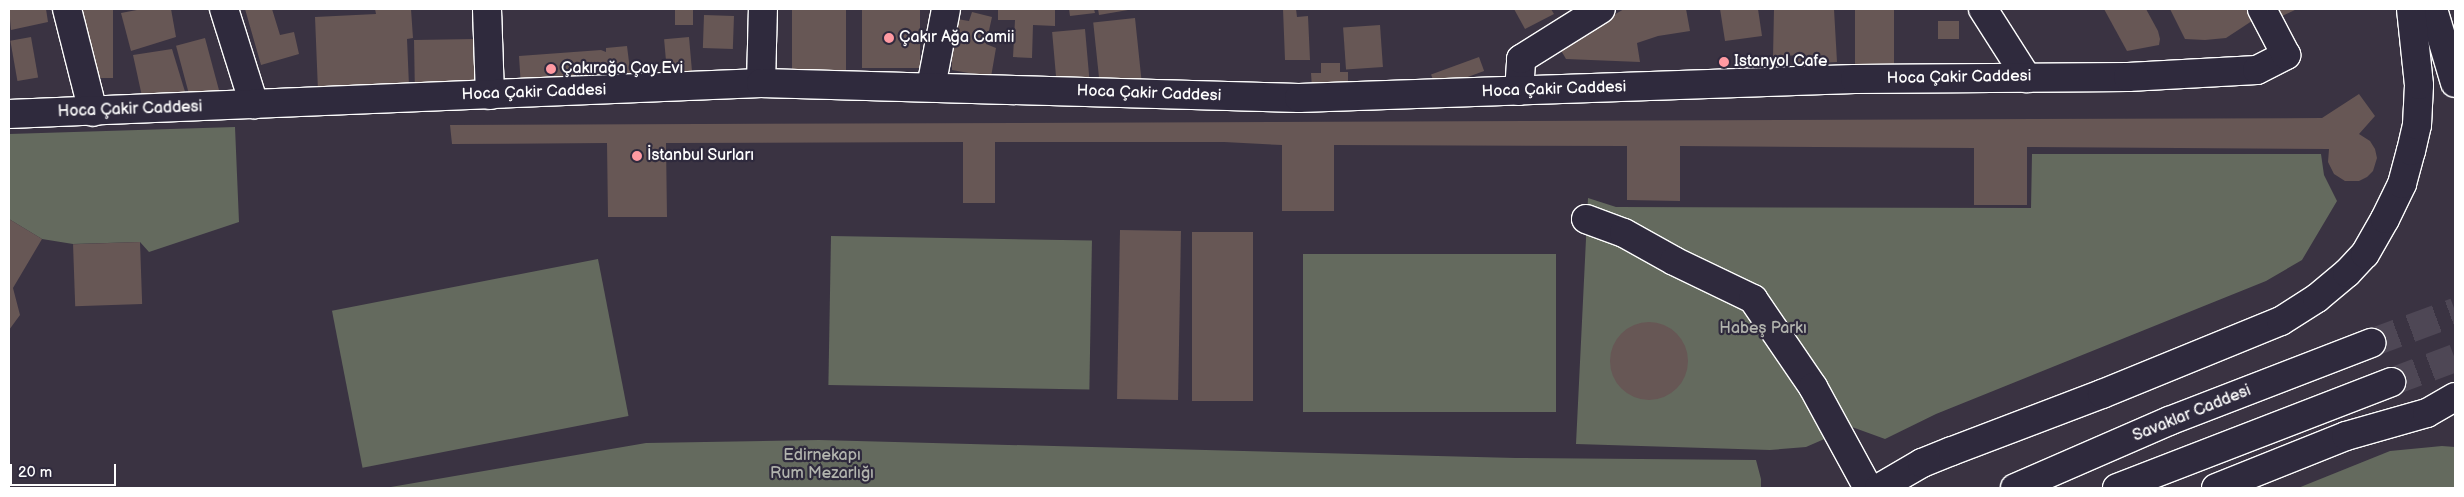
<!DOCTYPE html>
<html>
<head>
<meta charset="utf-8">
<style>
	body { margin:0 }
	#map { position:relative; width:2464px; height:497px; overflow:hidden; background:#3a3342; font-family:"Balsamiq Sans",sans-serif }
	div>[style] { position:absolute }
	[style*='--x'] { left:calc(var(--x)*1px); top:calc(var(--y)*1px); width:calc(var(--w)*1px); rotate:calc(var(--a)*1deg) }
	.green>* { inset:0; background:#646a5e; transform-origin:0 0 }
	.building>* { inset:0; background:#675755; transform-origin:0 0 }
	.round { border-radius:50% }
	.primary-tunnel>* { height:28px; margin-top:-14px; transform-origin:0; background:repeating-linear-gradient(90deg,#4e4755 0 28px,transparent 0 42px) }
	.roads { filter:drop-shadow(1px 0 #fff) drop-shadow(-1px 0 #fff) drop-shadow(0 1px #fff) drop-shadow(0 -1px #fff) }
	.street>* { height:28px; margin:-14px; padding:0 14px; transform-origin:14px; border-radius:14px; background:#2f2a3d }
	.secondary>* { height:28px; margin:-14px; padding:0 14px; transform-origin:14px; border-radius:14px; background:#2f2a3d }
	.primary>* { height:28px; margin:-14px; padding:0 14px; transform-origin:14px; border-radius:14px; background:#2f2a3d }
	.dots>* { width:14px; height:14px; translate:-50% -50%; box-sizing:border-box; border:2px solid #2f2a3d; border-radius:50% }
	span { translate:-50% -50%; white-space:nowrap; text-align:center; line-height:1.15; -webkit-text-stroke:4.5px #2f2a3d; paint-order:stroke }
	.poi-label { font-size:16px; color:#fff }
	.left { translate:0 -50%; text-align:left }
	.street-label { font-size:16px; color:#fff }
	.park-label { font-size:16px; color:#b2b4ae }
	.frame { position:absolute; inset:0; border:10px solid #fff; pointer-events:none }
	.scale { position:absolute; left:10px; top:464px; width:106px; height:22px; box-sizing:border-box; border:2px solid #fff; border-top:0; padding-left:6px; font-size:15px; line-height:18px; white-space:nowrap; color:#fff; -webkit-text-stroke:4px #2f2a3d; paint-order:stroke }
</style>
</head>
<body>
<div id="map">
	<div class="green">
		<i style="clip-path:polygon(235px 127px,239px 222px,149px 252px,140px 242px,73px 244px,42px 239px,9px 219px,9px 134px)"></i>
		<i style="clip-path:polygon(2032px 154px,2321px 154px,2324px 175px,2337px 201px,2302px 260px,2266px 281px,1936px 414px,1885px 439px,1852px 427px,1806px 447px,1770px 450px,1576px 444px,1588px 198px,1616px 207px,2031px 208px)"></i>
		<i style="left:831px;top:236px;width:261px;height:149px;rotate:1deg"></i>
		<i style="left:1303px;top:254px;width:253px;height:158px"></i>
		<i style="left:598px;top:259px;width:160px;height:271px;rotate:79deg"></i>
		<i style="clip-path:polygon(819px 440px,1516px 458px,1756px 460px,1761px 479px,1761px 488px,385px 488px,646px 443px)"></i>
		<i style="clip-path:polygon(2442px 446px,2455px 447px,2455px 488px,2298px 488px,2390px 451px)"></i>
	</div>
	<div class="building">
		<i style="clip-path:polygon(9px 9px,46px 9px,48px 22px,11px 30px)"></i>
		<i style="left:78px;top:9px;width:35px;height:69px"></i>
		<i style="clip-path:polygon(142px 9px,171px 9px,176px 37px,131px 51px,121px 13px)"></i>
		<i style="clip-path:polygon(245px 9px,272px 9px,280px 35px,294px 32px,299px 54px,261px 65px)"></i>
		<i style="clip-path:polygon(375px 9px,411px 9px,413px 38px,407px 39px,409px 86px,318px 91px,315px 17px,376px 14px)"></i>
		<i style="left:675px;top:9px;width:18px;height:16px"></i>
		<i style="left:792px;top:9px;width:54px;height:64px"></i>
		<i style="left:862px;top:9px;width:58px;height:59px"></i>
		<i style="clip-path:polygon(998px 9px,1055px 9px,1055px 26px,1033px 25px,1032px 58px,1013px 57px,1015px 20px,998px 20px)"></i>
		<i style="clip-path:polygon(1069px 9px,1094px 9px,1095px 13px,1070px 16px)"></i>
		<i style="clip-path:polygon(1098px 9px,1128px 9px,1128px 10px,1099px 15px)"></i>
		<i style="clip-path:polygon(1283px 9px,1296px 9px,1297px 17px,1308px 16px,1310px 60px,1285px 60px)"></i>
		<i style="clip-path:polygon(1514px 9px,1551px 9px,1554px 14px,1525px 29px)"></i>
		<i style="clip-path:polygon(1624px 9px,1686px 9px,1690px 31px,1658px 36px,1637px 43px,1640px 62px,1566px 59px,1559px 47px)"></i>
		<i style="clip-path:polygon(1720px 9px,1758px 9px,1762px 36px,1725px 41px)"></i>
		<i style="clip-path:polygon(1774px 9px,1834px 9px,1837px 62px,1798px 64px,1798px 55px,1773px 57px)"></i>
		<i style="left:1855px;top:9px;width:39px;height:59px"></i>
		<i style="clip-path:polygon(2104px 9px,2146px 9px,2158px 31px,2160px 39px,2159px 45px,2127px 51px)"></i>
		<i style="clip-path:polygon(2170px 9px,2249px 9px,2255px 19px,2226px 38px,2205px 40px,2185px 39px)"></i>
		<i style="clip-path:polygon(2277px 9px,2297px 9px,2280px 17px)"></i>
		<i style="clip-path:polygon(972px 12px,992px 17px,986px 44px,996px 48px,991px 77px,952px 70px,951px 18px,969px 21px)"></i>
		<i style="left:704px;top:15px;width:30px;height:33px;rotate:2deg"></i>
		<i style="left:1135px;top:18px;width:62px;height:42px;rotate:84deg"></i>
		<i style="left:1959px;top:21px;width:18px;height:21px;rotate:90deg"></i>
		<i style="left:1380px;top:25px;width:42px;height:37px;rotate:86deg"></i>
		<i style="left:1085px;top:29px;width:58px;height:33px;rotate:85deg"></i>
		<i style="left:31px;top:37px;width:41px;height:21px;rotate:80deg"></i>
		<i style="left:689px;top:37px;width:37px;height:25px;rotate:85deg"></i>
		<i style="left:205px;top:38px;width:56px;height:30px;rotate:75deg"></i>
		<i style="left:475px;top:39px;width:51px;height:61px;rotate:89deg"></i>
		<i style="clip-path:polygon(627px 46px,631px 78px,521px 87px,519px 56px,601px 50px,606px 52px,606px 48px)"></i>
		<i style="clip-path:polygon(172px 49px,186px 95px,143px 101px,133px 55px)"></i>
		<i style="left:1479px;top:57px;width:15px;height:51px;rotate:70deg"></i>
		<i style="clip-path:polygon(1321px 63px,1340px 63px,1340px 72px,1348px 72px,1348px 88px,1312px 89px,1311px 73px,1321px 73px)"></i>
		<i style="clip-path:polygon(2359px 94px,2375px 116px,2359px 134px,2370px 141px,2375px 149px,2377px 158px,2373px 171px,2367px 177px,2359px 181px,2345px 181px,2334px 174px,2328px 162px,2329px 149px,2027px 147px,2027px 205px,1974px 205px,1974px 148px,1680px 146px,1680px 201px,1627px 200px,1627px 146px,1334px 145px,1334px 211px,1282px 211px,1282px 145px,1224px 142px,995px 142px,995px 203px,963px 203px,963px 142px,666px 143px,667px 217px,608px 217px,607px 143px,452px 144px,450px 125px,2322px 118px)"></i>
		<i style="clip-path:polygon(9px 219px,42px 239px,13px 288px,20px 315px,9px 330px)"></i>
		<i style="left:1120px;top:230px;width:61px;height:169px;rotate:1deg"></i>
		<i style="left:1253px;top:232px;width:169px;height:61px;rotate:90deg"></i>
		<i style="left:140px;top:242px;width:62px;height:67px;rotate:88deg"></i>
		<i class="round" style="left:1610px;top:322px;width:78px;height:78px"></i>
	</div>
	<div class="primary-tunnel">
		<i style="--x:2371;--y:343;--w:90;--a:-20.3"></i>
		<i style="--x:2391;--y:382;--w:68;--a:-20.6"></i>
	</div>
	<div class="roads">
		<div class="street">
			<i style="--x:67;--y:9;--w:106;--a:75.8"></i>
			<i style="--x:224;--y:9;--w:100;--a:72.5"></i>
			<i style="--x:487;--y:9;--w:86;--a:88"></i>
			<i style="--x:1983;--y:9;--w:82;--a:57.5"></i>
			<i style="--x:761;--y:83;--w:74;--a:-88.5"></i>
			<i style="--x:931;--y:87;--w:79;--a:-79.1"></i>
			<i style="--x:1519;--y:91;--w:32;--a:-86"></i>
			<i style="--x:1521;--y:59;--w:94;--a:-32"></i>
			<i style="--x:1586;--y:219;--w:40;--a:20.2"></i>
			<i style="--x:1624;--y:233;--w:57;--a:29.2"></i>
			<i style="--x:1674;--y:261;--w:88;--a:25.7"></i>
			<i style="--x:1753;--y:299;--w:107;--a:55.7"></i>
			<i style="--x:1813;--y:387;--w:115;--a:61.4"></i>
		</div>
		<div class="secondary">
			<i style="--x:9;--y:114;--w:753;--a:-2.36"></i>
			<i style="--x:761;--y:83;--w:538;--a:1.6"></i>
			<i style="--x:1299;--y:98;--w:556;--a:-1.96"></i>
			<i style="--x:1855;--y:79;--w:273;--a:-0.4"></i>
			<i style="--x:2128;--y:77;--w:129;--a:-3.1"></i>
			<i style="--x:2257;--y:70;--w:33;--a:-27"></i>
			<i style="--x:2286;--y:55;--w:52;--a:-117.6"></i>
		</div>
		<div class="primary">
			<i style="--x:2433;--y:9;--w:77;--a:73.4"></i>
			<i style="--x:1879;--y:488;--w:50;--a:-30.2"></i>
			<i style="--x:1922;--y:463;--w:32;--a:-22"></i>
			<i style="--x:1952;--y:451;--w:160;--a:-20.8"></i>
			<i style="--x:2102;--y:394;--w:193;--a:-22.2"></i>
			<i style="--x:2281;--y:321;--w:43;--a:-32.6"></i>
			<i style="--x:2317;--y:298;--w:39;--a:-40"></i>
			<i style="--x:2347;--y:273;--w:26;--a:-47"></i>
			<i style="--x:2365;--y:254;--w:40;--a:-60.3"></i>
			<i style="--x:2385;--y:219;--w:39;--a:-64"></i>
			<i style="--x:2402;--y:184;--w:34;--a:-75"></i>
			<i style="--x:2411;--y:151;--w:27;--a:-77"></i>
			<i style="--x:2417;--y:125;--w:40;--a:-87.1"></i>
			<i style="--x:2419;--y:85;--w:76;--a:-96"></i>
			<i style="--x:2015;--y:488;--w:168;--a:-23.5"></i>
			<i style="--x:2169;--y:421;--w:217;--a:-21.1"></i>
			<i style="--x:2117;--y:488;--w:294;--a:-21.1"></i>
			<i style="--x:2216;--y:488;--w:140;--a:-21.8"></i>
			<i style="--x:2346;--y:436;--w:84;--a:-15.9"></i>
			<i style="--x:2427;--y:413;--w:32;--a:-30"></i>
		</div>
	</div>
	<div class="dots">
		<i style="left:889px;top:38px;background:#ff9aa2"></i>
		<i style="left:1724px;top:62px;background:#ff9aa2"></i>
		<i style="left:551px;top:69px;background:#ff9aa2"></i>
		<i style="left:637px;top:156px;background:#ff9aa2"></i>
	</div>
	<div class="poi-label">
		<span class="left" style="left:899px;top:38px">Çakır Ağa Camii</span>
		<span class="left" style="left:1734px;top:62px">Istanyol Cafe</span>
		<span class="left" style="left:561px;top:69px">Çakırağa Çay Evi</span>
		<span class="left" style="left:647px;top:156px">İstanbul Surları</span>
	</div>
	<div class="street-label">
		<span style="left:1959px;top:78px;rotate:-1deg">Hoca Çakir Caddesi</span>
		<span style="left:1554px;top:90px;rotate:-2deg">Hoca Çakir Caddesi</span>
		<span style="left:534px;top:93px;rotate:-2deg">Hoca Çakir Caddesi</span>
		<span style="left:1149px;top:94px;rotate:2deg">Hoca Çakir Caddesi</span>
		<span style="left:130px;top:110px;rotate:-2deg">Hoca Çakir Caddesi</span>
		<span style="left:2192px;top:414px;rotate:-22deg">Savaklar Caddesi</span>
	</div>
	<div class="park-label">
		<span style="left:1763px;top:329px">Habeş Parkı</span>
		<span style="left:822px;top:465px">Edirnekapı<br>Rum Mezarlığı</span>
	</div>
	<div class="frame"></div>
	<div class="scale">20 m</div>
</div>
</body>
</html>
